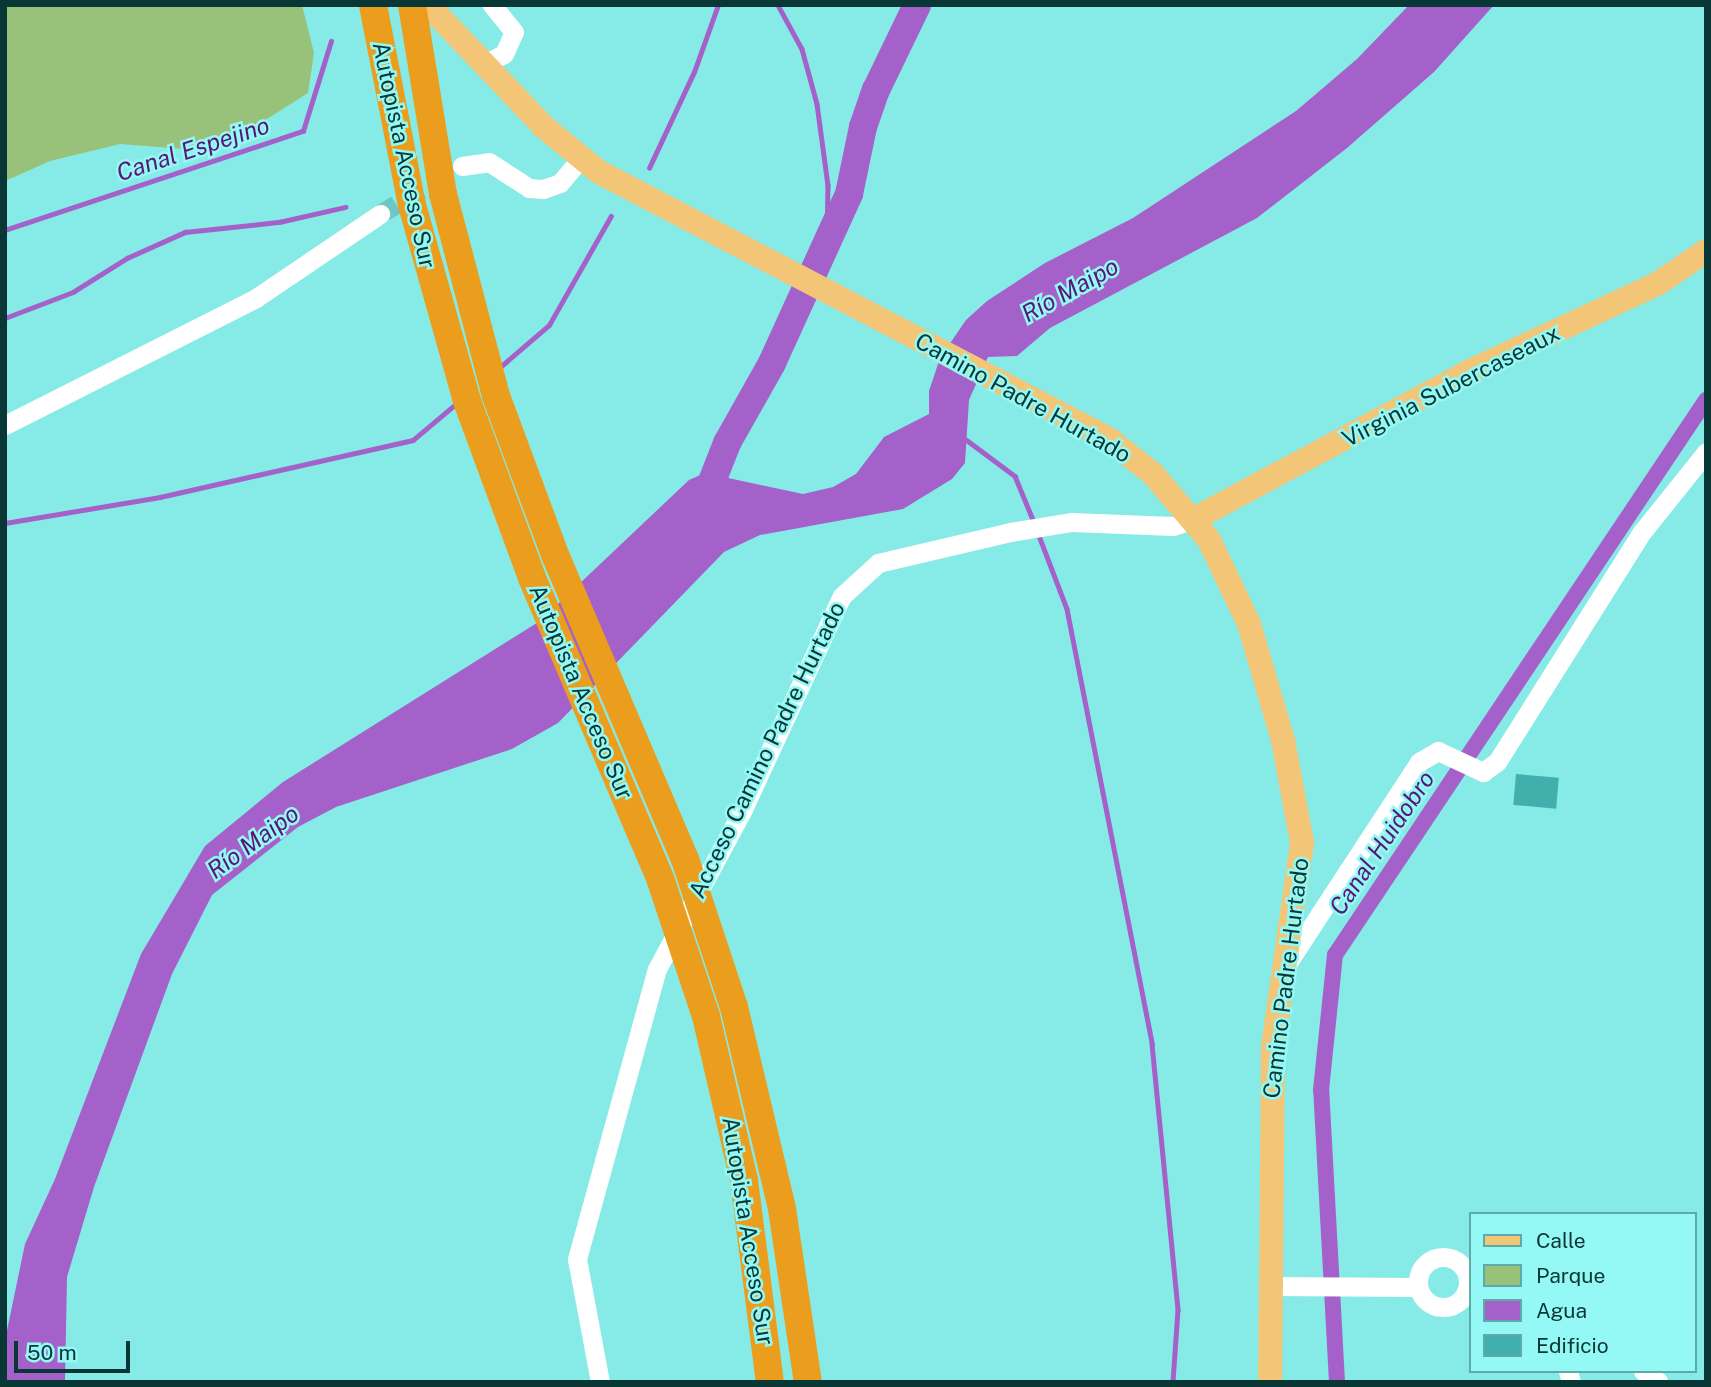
<!DOCTYPE html>
<html>
<head>
<meta charset="utf-8">
<style>
	body { margin:0 }
	#map { position:relative; width:1711px; height:1387px; overflow:hidden; background:#86ebe7; font-family:"Public Sans",sans-serif }
	div>[style] { position:absolute }
	[style*='--x'] { left:calc(var(--x)*1px); top:calc(var(--y)*1px); width:calc(var(--w)*1px); rotate:calc(var(--a)*1deg) }
	.green>* { inset:0; background:#98c179 }
	.water>* { inset:0; background:#a561ca }
	.stream>* { height:4.5px; margin:-2.25px; padding:0 2.25px; transform-origin:2.25px; border-radius:2.25px; background:#a561ca }
	.canal>* { height:16px; margin:-8px; padding:0 8px; transform-origin:8px; border-radius:8px; background:#a561ca }
	.river>* { height:28px; margin:-14px; padding:0 14px; transform-origin:14px; border-radius:14px; background:#a561ca }
	.building>* { inset:0; background:#41b0ad; transform-origin:0 0 }
	.minor-tunnel>* { height:19px; margin-top:-9.5px; transform-origin:0; background:repeating-linear-gradient(90deg,#6dc7c4 0 19px,transparent 0 29px) }
	.minor>* { height:19px; margin:-9.5px; padding:0 9.5px; transform-origin:9.5px; border-radius:9.5px; background:#fff }
	.minor>.ring { margin:-9.5px; padding:0; box-sizing:content-box; background:none; border:19px solid #fff; border-radius:50% }
	.major>* { height:24px; margin:-12px; padding:0 12px; transform-origin:12px; border-radius:12px; background:#f3c577 }
	.highway>* { height:28px; margin:-14px; padding:0 14px; transform-origin:14px; border-radius:14px; background:#eb9e1d }
	span { translate:-50% -50%; white-space:nowrap; text-align:center; line-height:1.15; -webkit-text-stroke:5px #94f8f4; paint-order:stroke }
	.street-label { font-size:23px; color:#083736 }
	.water-label { font-size:24px; color:#591677; font-style:italic }
	.frame { position:absolute; inset:0; border:7px solid #083736; pointer-events:none }
	.legend { position:absolute; left:1469px; top:1212px; width:228px; height:161px; box-sizing:border-box; background:#94f8f4; border:2px solid #5caba8; margin:0; padding:9px 12px; list-style:none; font-size:21px; color:#083736 }
	.legend li { display:flex; align-items:center; gap:14px; height:35px }
	.legend b { width:35px; border:2px solid #5caba8 }
	.scale { position:absolute; left:14px; top:1341px; width:116px; height:32px; box-sizing:border-box; border:4px solid #083736; border-top:0; padding-left:9px; font-size:21px; line-height:24px; white-space:nowrap; color:#083736; -webkit-text-stroke:5px #94f8f4; paint-order:stroke }
</style>
</head>
<body>
<div id="map">
	<div class="green">
		<i style="clip-path:polygon(5px 5px,302px 5px,314px 53px,308px 93px,253px 128px,184px 149px,120px 144px,50px 161px,5px 181px)"></i>
	</div>
	<div class="water">
		<i style="clip-path:polygon(1409px 5px,1494px 5px,1434px 72px,1347px 148px,1257px 218px,1050px 328px,1017px 356px,988px 357px,969px 400px,965px 463px,952px 479px,903px 509px,760px 535px,724px 552px,558px 723px,512px 749px,336px 807px,298px 827px,212px 895px,172px 974px,94px 1187px,67px 1277px,65px 1382px,5px 1382px,5px 1340px,25px 1244px,55px 1179px,141px 954px,205px 846px,283px 782px,540px 621px,689px 480px,705px 473px,803px 494px,833px 487px,856px 474px,884px 437px,929px 414px,929px 391px,940px 358px,966px 320px,987px 301px,1045px 263px,1133px 218px,1296px 111px,1357px 59px)"></i>
	</div>
	<div class="stream">
		<i style="--x:778;--y:5;--w:50;--a:61.4"></i>
		<i style="--x:802;--y:49;--w:57;--a:74.7"></i>
		<i style="--x:817;--y:104;--w:82;--a:82.3"></i>
		<i style="--x:828;--y:185;--w:59;--a:91"></i>
		<i style="--x:649;--y:168;--w:106;--a:-64.9"></i>
		<i style="--x:694;--y:72;--w:71;--a:-70.3"></i>
		<i style="--x:5;--y:230;--w:314;--a:-18.4"></i>
		<i style="--x:303;--y:131;--w:94;--a:-72.7"></i>
		<i style="--x:5;--y:318;--w:73;--a:-20.9"></i>
		<i style="--x:73;--y:292;--w:64;--a:-32.2"></i>
		<i style="--x:127;--y:258;--w:64;--a:-24.1"></i>
		<i style="--x:185;--y:232;--w:95;--a:-6.1"></i>
		<i style="--x:279;--y:222;--w:68;--a:-12.8"></i>
		<i style="--x:499;--y:368;--w:66;--a:-40.7"></i>
		<i style="--x:549;--y:325;--w:125;--a:-60.4"></i>
		<i style="--x:964;--y:438;--w:64;--a:36.7"></i>
		<i style="--x:1015;--y:476;--w:50;--a:67.6"></i>
		<i style="--x:5;--y:523;--w:157;--a:-9.5"></i>
		<i style="--x:160;--y:497;--w:259;--a:-12.7"></i>
		<i style="--x:413;--y:440;--w:57;--a:-40.1"></i>
		<i style="--x:1038;--y:533;--w:81;--a:69.1"></i>
		<i style="--x:1067;--y:609;--w:443;--a:78.9"></i>
		<i style="--x:1152;--y:1044;--w:267;--a:84.4"></i>
		<i style="--x:1178;--y:1310;--w:72;--a:94"></i>
	</div>
	<div class="canal">
		<i style="--x:1337;--y:1382;--w:292;--a:-93.1"></i>
		<i style="--x:1321;--y:1090;--w:136;--a:-84.1"></i>
		<i style="--x:1335;--y:955;--w:668;--a:-56.24"></i>
	</div>
	<div class="river">
		<i style="--x:700;--y:512;--w:74;--a:-68.6"></i>
		<i style="--x:727;--y:443;--w:92;--a:-60.6"></i>
		<i style="--x:772;--y:363;--w:186;--a:-65.5"></i>
		<i style="--x:849;--y:194;--w:68;--a:-78.2"></i>
		<i style="--x:863;--y:127;--w:39;--a:-71"></i>
		<i style="--x:876;--y:90;--w:94;--a:-64.2"></i>
	</div>
	<div class="building">
		<i style="left:1516px;top:774px;width:43px;height:31px;rotate:5deg"></i>
	</div>
	<div class="minor-tunnel">
		<i style="--x:380;--y:214;--w:79;--a:-30.5"></i>
	</div>
	<div class="minor">
		<i style="--x:486;--y:63;--w:20;--a:-27"></i>
		<i style="--x:504;--y:54;--w:24;--a:-66"></i>
		<i style="--x:514;--y:32;--w:35;--a:-129"></i>
		<i style="--x:462;--y:166;--w:27;--a:-8"></i>
		<i style="--x:489;--y:162;--w:48;--a:33"></i>
		<i style="--x:529;--y:188;--w:14;--a:4"></i>
		<i style="--x:543;--y:189;--w:18;--a:-19"></i>
		<i style="--x:560;--y:183;--w:31;--a:-50"></i>
		<i style="--x:5;--y:425;--w:281;--a:-26.8"></i>
		<i style="--x:256;--y:298;--w:150;--a:-34.1"></i>
		<i style="--x:1287;--y:964;--w:241;--a:-56.8"></i>
		<i style="--x:1419;--y:762;--w:22;--a:-30"></i>
		<i style="--x:1438;--y:751;--w:50;--a:25"></i>
		<i style="--x:1483;--y:772;--w:17;--a:-36"></i>
		<i style="--x:1497;--y:762;--w:272;--a:-57.8"></i>
		<i style="--x:1642;--y:532;--w:102;--a:-51.3"></i>
		<i class="ring" style="left:1418px;top:1257px;width:31px;height:31px"></i>
		<i style="--x:1270;--y:1286;--w:147;--a:0.4"></i>
		<i style="--x:1568;--y:1371;--w:11;--a:75"></i>
		<i style="--x:1643;--y:1371;--w:19;--a:35"></i>
		<i style="--x:600;--y:1382;--w:125;--a:-100.6"></i>
		<i style="--x:577;--y:1259;--w:301;--a:-74.6"></i>
		<i style="--x:657;--y:969;--w:182;--a:-61.7"></i>
		<i style="--x:743;--y:809;--w:235;--a:-65.1"></i>
		<i style="--x:842;--y:596;--w:49;--a:-42.5"></i>
		<i style="--x:878;--y:563;--w:136;--a:-13.2"></i>
		<i style="--x:1010;--y:532;--w:63;--a:-9.2"></i>
		<i style="--x:1072;--y:522;--w:101;--a:2.3"></i>
		<i style="--x:1173;--y:526;--w:22;--a:-18"></i>
	</div>
	<div class="major">
		<i style="--x:428;--y:5;--w:168;--a:46.4"></i>
		<i style="--x:544;--y:127;--w:71;--a:39.3"></i>
		<i style="--x:599;--y:172;--w:576;--a:27.63"></i>
		<i style="--x:1109;--y:439;--w:56;--a:38.5"></i>
		<i style="--x:1153;--y:474;--w:87;--a:49.7"></i>
		<i style="--x:1209;--y:540;--w:93;--a:64.5"></i>
		<i style="--x:1249;--y:624;--w:121;--a:73.7"></i>
		<i style="--x:1283;--y:740;--w:105;--a:79.5"></i>
		<i style="--x:1302;--y:843;--w:207;--a:98.1"></i>
		<i style="--x:1273;--y:1048;--w:334;--a:90.5"></i>
		<i style="--x:1194;--y:519;--w:309;--a:-28.2"></i>
		<i style="--x:1466;--y:373;--w:211;--a:-25"></i>
		<i style="--x:1657;--y:284;--w:59;--a:-34"></i>
	</div>
	<div class="highway">
		<i style="--x:373;--y:5;--w:204;--a:79"></i>
		<i style="--x:412;--y:205;--w:204;--a:74.3"></i>
		<i style="--x:467;--y:401;--w:189;--a:69.8"></i>
		<i style="--x:532;--y:578;--w:329;--a:66.9"></i>
		<i style="--x:661;--y:881;--w:142;--a:71.6"></i>
		<i style="--x:706;--y:1016;--w:168;--a:77"></i>
		<i style="--x:744;--y:1180;--w:204;--a:82.7"></i>
		<i style="--x:412;--y:5;--w:192;--a:80.7"></i>
		<i style="--x:443;--y:194;--w:209;--a:75.3"></i>
		<i style="--x:496;--y:396;--w:172;--a:69.6"></i>
		<i style="--x:556;--y:557;--w:328;--a:66.9"></i>
		<i style="--x:685;--y:859;--w:156;--a:71.7"></i>
		<i style="--x:734;--y:1007;--w:208;--a:76.6"></i>
		<i style="--x:782;--y:1209;--w:175;--a:81.5"></i>
	</div>
	<div class="street-label">
		<span style="left:404px;top:155px;rotate:78deg">Autopista Acceso Sur</span>
		<span style="left:1451px;top:386px;rotate:-27deg">Virginia Subercaseaux</span>
		<span style="left:1023px;top:398px;rotate:29deg">Camino Padre Hurtado</span>
		<span style="left:581px;top:692px;rotate:67deg">Autopista Acceso Sur</span>
		<span style="left:767px;top:750px;rotate:-64deg">Acceso Camino Padre Hurtado</span>
		<span style="left:1286px;top:978px;rotate:-83deg">Camino Padre Hurtado</span>
		<span style="left:748px;top:1231px;rotate:81deg">Autopista Acceso Sur</span>
	</div>
	<div class="water-label">
		<span style="left:193px;top:149px;rotate:-18deg">Canal Espejino</span>
		<span style="left:1070px;top:290px;rotate:-29deg">Río Maipo</span>
		<span style="left:253px;top:842px;rotate:-36deg">Río Maipo</span>
		<span style="left:1382px;top:843px;rotate:-56deg">Canal Huidobro</span>
	</div>
	<div class="frame"></div>
	<ul class="legend">
	<li><b style="height:9px;background:#f3c577"></b>Calle</li>
	<li><b style="height:19px;background:#98c179"></b>Parque</li>
	<li><b style="height:19px;background:#a561ca"></b>Agua</li>
	<li><b style="height:19px;background:#41b0ad"></b>Edificio</li>
	</ul>
	<div class="scale">50 m</div>
</div>
</body>
</html>
